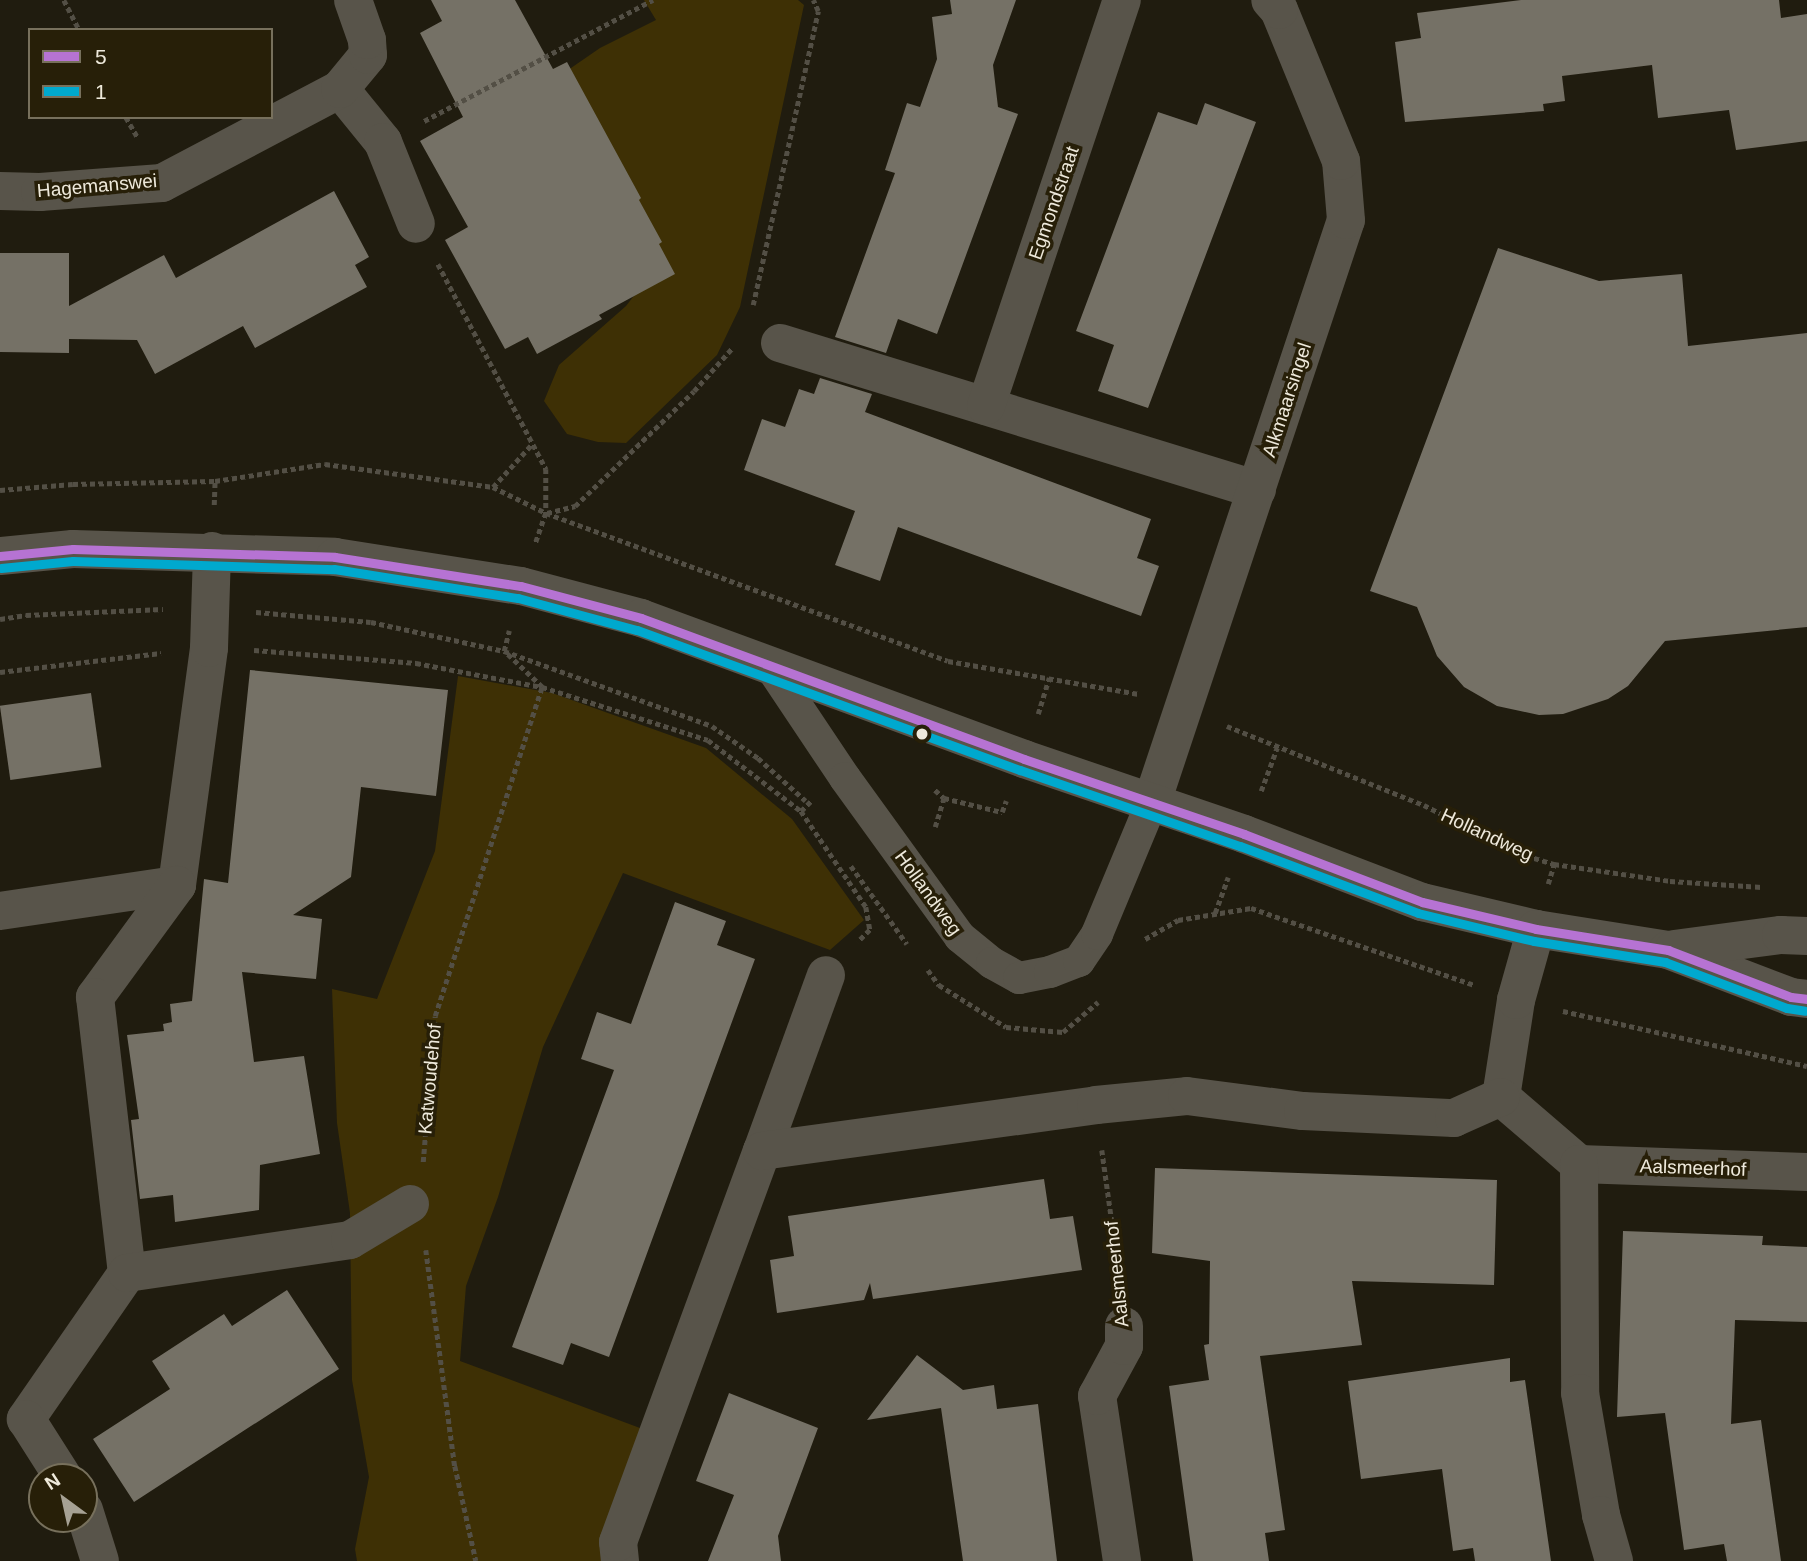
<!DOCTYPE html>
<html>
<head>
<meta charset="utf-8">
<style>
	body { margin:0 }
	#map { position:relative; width:1807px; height:1561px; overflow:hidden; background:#201c0f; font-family:Helvetica,sans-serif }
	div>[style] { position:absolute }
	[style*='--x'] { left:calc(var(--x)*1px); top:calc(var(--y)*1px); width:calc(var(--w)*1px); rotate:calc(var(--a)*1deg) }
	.green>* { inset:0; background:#3e3005 }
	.building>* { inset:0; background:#757166; transform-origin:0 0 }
	.path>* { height:4.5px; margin-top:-2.25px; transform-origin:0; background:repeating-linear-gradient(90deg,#534f45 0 5px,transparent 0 8.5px) }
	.service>* { height:32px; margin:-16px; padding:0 16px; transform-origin:16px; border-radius:16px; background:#58544a }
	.minor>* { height:38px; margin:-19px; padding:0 19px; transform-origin:19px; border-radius:19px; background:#58544a }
	.tertiary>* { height:38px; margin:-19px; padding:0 19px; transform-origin:19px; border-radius:19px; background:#58544a }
	.bus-1>* { height:9px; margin:-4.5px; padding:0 4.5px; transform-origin:4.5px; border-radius:4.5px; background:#b673d3 }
	.bus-2>* { height:9px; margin:-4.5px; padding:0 4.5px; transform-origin:4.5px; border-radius:4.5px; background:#00a9ce }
	.dots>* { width:19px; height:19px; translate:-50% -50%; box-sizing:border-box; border:4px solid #271f08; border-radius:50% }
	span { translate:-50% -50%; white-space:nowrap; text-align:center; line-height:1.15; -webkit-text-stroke:7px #271f08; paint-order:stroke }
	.street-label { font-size:19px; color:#eee9db }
	.legend { position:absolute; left:28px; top:28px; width:245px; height:91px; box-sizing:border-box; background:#271f08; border:2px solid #77705c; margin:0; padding:9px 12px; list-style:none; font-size:21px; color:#eee9db }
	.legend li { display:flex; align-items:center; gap:14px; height:35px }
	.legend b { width:35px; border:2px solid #77705c }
	.north { position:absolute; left:28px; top:1463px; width:70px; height:70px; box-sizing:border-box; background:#271f08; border:2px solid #77705c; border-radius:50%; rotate:327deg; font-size:19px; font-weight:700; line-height:28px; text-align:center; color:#eee9db }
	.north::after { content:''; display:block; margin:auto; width:24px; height:32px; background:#a6a194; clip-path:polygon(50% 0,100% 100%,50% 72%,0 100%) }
</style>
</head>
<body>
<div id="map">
	<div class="green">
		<i style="clip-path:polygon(644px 0,798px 0,804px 5px,740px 307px,717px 355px,626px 443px,598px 442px,567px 434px,544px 401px,559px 365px,626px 306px,653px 271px,555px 79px,600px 48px,656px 20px)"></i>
		<i style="clip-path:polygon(458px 676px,552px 693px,706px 748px,792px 819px,864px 920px,830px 950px,623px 873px,543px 1047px,498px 1197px,466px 1286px,460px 1361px,648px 1431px,609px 1561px,357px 1561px,355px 1549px,369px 1477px,352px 1380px,350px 1213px,337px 1123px,332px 989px,377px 999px,435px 851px)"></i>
	</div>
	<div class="building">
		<i style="clip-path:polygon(431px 0,515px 0,553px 69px,567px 62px,641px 198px,639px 200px,662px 242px,659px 244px,675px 274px,599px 315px,602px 319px,537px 354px,528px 337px,505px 349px,445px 240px,468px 227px,420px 141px,463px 117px,420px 33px,442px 21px)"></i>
		<i style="clip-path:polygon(950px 0,1016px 0,993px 65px,998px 107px,1018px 114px,937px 334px,898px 319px,886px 353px,835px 337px,895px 173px,885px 170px,907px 103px,920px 107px,937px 59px,932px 17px,952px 14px)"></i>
		<i style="clip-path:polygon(1521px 0,1779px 0,1781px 18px,1807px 14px,1807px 141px,1736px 150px,1729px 110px,1658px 118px,1652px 65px,1562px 76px,1565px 101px,1543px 104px,1544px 111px,1405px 122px,1395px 42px,1421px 38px,1417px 13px)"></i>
		<i style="clip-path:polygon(1205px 103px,1256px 122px,1148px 408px,1098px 391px,1114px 345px,1076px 331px,1158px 112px,1197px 125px)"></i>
		<i style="clip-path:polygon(334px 191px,369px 257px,355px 265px,367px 287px,255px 348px,243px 326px,155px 374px,137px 340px,69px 339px,69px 353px,0 352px,0 253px,69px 253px,69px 306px,164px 255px,176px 278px)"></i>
		<i style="clip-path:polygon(1498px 248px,1599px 281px,1682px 274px,1688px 346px,1807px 333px,1807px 627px,1665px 641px,1628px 686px,1608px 699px,1563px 714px,1539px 715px,1497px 706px,1464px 687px,1437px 656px,1417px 607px,1370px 591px)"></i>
		<i style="clip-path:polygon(820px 378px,872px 394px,865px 412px,1151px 519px,1137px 558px,1159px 566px,1141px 616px,898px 527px,880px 581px,835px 565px,855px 511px,744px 470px,762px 419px,785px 427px,799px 389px,814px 394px)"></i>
		<i style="clip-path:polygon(250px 670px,448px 690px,436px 796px,361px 787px,351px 877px,293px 915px,322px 919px,316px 979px,242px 972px,254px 1062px,304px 1056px,320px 1154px,260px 1165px,259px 1210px,175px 1222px,173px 1195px,140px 1199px,131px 1120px,139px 1119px,127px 1035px,164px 1031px,163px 1024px,172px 1022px,170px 1004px,192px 1001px,204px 879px,228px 883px)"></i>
		<i style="left:91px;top:693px;width:75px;height:92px;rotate:82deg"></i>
		<i style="clip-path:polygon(675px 902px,726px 921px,717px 945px,755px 959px,609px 1357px,571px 1343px,563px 1365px,512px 1347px,614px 1070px,581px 1059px,597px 1012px,631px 1024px)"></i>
		<i style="clip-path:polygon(1155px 1168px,1497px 1180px,1494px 1285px,1352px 1281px,1362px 1345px,1260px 1356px,1285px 1530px,1265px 1533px,1269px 1561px,1193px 1561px,1169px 1386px,1209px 1380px,1204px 1345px,1209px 1344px,1210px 1261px,1152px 1253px)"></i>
		<i style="clip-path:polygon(1044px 1179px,1050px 1219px,1073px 1216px,1082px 1270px,873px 1299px,870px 1283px,864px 1300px,777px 1313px,770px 1260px,794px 1256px,788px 1216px)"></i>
		<i style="clip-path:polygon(1623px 1231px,1763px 1236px,1762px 1245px,1807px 1247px,1807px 1322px,1735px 1320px,1731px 1424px,1761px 1420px,1781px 1561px,1727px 1561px,1724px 1544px,1684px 1550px,1665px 1413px,1617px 1417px)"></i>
		<i style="clip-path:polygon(287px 1290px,339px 1369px,134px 1502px,93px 1439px,170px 1389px,152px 1361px,224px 1314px,232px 1326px)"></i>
		<i style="clip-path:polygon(917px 1355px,963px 1390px,994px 1385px,997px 1409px,1038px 1404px,1057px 1561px,963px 1561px,941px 1408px,867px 1420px)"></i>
		<i style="clip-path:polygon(1510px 1358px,1510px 1382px,1525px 1380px,1551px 1561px,1475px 1561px,1473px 1548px,1453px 1551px,1442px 1469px,1361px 1479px,1348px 1381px)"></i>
		<i style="clip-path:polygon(729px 1393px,818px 1428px,778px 1536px,781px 1561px,708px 1561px,734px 1495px,696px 1481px)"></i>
	</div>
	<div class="path">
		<i style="--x:64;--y:0;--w:34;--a:63"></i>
		<i style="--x:126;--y:117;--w:24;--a:60"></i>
		<i style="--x:424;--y:121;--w:259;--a:-27.9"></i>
		<i style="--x:438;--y:264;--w:232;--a:62.2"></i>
		<i style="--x:546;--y:469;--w:44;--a:90"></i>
		<i style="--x:546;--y:513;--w:31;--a:109"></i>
		<i style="--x:753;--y:305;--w:301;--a:-77.5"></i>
		<i style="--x:818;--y:11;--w:12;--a:-114"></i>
		<i style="--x:493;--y:487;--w:59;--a:-47.7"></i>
		<i style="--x:0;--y:490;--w:73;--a:-4.7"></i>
		<i style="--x:73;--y:484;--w:142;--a:-1.2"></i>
		<i style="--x:215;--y:481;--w:111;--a:-8.8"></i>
		<i style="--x:325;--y:464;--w:170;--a:7.8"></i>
		<i style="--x:493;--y:487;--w:59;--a:26.1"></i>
		<i style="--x:546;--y:513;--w:428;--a:20.2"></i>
		<i style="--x:948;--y:661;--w:195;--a:9.8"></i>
		<i style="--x:214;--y:505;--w:23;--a:-88"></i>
		<i style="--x:547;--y:513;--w:29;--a:-14"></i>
		<i style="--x:575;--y:506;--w:165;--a:-44"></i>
		<i style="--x:694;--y:391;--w:59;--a:-48.4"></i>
		<i style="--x:256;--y:612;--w:115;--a:5"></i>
		<i style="--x:371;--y:622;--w:136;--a:12.3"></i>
		<i style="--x:504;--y:651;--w:221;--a:19.8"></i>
		<i style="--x:712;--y:726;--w:56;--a:34.8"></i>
		<i style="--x:758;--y:758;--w:64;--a:41.9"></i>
		<i style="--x:0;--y:619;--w:26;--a:-9"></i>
		<i style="--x:26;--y:615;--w:137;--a:-2.5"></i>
		<i style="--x:254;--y:650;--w:163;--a:4.6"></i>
		<i style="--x:416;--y:663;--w:128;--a:10.8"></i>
		<i style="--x:542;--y:687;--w:174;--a:17.7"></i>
		<i style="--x:708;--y:740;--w:117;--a:37.4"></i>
		<i style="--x:801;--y:811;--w:14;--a:-45"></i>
		<i style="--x:0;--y:672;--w:162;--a:-6.7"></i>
		<i style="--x:1038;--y:714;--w:38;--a:-73"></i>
		<i style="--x:1227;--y:726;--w:212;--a:21.9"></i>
		<i style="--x:1424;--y:805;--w:106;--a:27.1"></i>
		<i style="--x:1518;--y:853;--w:38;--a:17"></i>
		<i style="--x:1554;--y:864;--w:117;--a:8.3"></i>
		<i style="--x:1670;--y:881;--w:92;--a:3.7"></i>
		<i style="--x:935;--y:790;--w:12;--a:42"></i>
		<i style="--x:944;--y:798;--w:60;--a:13.6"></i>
		<i style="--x:1002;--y:812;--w:12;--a:-70"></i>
		<i style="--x:1261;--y:791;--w:46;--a:-69.6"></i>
		<i style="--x:801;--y:811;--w:116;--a:55.9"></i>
		<i style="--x:866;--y:907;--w:23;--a:80"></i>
		<i style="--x:870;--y:930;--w:17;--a:135"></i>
		<i style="--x:935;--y:827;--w:30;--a:-73"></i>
		<i style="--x:851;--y:866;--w:96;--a:54.3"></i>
		<i style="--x:1548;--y:884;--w:21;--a:-73"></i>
		<i style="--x:1215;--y:913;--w:38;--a:-70"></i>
		<i style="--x:1145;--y:939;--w:38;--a:-30"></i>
		<i style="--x:1178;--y:920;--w:74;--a:-9.3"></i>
		<i style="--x:1251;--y:908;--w:236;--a:19"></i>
		<i style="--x:928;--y:970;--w:19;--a:54"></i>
		<i style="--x:939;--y:985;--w:79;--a:32.1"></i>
		<i style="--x:1006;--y:1027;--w:57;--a:5"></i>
		<i style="--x:1063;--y:1032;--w:46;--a:-40.6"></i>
		<i style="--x:1563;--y:1011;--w:250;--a:12.7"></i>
		<i style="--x:1102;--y:1150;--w:131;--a:82.1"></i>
		<i style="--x:423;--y:1162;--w:146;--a:-85.3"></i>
		<i style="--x:435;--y:1016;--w:346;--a:-72"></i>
		<i style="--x:542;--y:687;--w:52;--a:-136.5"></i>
		<i style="--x:504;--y:651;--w:21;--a:-76"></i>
		<i style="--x:426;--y:1250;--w:218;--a:82.4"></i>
		<i style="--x:455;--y:1466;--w:97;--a:77.5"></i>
	</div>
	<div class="service">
		<i style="--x:768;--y:663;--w:138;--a:56.2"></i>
		<i style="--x:845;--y:778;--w:196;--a:54.1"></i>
		<i style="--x:960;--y:937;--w:41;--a:39.1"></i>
		<i style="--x:992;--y:963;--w:31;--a:29"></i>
		<i style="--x:1019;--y:978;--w:32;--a:-11"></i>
		<i style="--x:1050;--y:972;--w:31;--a:-21"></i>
		<i style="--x:1079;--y:961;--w:32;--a:-56"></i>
		<i style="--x:1097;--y:934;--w:143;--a:-67.4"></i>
	</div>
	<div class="minor">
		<i style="--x:340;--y:89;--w:68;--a:50.9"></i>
		<i style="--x:383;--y:142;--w:88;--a:68.1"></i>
		<i style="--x:0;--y:191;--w:40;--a:1.4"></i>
		<i style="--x:40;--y:192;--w:122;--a:-4.2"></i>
		<i style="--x:162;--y:183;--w:201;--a:-27.8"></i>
		<i style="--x:340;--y:89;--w:44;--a:-50.5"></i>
		<i style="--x:368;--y:55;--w:15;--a:-94"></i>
		<i style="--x:367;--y:40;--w:42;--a:-109.3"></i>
		<i style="--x:780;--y:343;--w:499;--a:17.1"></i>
		<i style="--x:986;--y:406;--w:428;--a:-71.5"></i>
		<i style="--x:1152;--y:802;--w:613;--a:-71.57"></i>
		<i style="--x:1346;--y:220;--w:59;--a:-94.8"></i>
		<i style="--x:1341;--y:161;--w:163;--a:-112.3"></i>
		<i style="--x:1279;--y:10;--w:13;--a:-132"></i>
		<i style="--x:177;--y:885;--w:239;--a:-82.3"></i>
		<i style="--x:209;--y:648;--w:97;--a:-88.2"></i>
		<i style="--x:0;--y:911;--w:179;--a:-8.4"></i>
		<i style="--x:177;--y:885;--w:139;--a:126.2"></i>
		<i style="--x:95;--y:997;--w:278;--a:83.4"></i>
		<i style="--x:127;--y:1273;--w:178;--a:124.7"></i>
		<i style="--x:26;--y:1419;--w:69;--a:57.5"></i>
		<i style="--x:1501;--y:1097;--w:103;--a:40.7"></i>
		<i style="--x:1579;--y:1164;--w:228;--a:2"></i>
		<i style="--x:1501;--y:1097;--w:98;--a:-81.2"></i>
		<i style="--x:1516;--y:1000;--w:74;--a:-74.3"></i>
		<i style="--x:762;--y:1151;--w:187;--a:-70"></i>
		<i style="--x:1579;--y:1164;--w:229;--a:89.7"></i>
		<i style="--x:1580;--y:1393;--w:124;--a:80.2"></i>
		<i style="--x:1601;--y:1515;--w:48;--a:74.2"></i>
		<i style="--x:127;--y:1273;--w:225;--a:-8.4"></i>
		<i style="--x:350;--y:1240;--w:70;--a:-31"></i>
		<i style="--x:84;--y:1510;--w:53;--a:72.6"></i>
		<i style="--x:620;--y:1561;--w:19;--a:-96"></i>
		<i style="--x:618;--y:1542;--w:417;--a:-69.8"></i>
		<i style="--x:762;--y:1151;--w:337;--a:-7.8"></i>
		<i style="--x:1096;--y:1105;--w:91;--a:-5.6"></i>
		<i style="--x:1187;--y:1096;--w:117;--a:7.4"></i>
		<i style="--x:1303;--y:1111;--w:151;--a:2.7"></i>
		<i style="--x:1454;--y:1118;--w:51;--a:-24.1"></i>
		<i style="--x:1122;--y:1561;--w:167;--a:-98.6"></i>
		<i style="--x:1097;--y:1396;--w:57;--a:-61.6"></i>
		<i style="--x:1124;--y:1346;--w:20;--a:-90"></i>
	</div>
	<div class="tertiary">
		<i style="--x:0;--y:556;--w:73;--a:-5.5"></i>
		<i style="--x:73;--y:549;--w:262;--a:1.7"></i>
		<i style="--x:335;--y:557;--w:188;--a:8.9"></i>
		<i style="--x:521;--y:586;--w:124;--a:14.9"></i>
		<i style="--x:641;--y:618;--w:408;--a:20.2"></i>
		<i style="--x:1024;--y:759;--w:232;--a:18.8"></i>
		<i style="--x:1244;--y:834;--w:191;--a:20.9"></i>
		<i style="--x:1422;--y:902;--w:117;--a:13.3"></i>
		<i style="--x:1536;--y:929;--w:134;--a:9"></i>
		<i style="--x:1668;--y:950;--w:132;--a:20.9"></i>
		<i style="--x:1791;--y:997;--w:16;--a:7"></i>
		<i style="--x:1674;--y:949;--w:108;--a:-7.5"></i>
		<i style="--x:1781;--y:935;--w:26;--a:2"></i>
	</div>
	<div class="bus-1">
		<i style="--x:0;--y:556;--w:73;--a:-5.5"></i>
		<i style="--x:73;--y:549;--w:262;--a:1.7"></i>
		<i style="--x:335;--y:557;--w:188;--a:8.9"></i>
		<i style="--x:521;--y:586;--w:124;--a:14.9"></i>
		<i style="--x:641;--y:618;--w:408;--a:20.2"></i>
		<i style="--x:1024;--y:759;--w:232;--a:18.8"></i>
		<i style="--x:1244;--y:834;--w:191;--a:20.9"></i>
		<i style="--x:1422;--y:902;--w:117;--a:13.3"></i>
		<i style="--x:1536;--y:929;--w:134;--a:9"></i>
		<i style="--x:1668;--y:950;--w:132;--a:20.9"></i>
		<i style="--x:1791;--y:997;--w:16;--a:7"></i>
	</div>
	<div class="bus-2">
		<i style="--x:1;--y:568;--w:72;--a:-5.6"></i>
		<i style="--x:73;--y:561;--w:261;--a:1.8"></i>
		<i style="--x:334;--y:569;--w:186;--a:9"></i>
		<i style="--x:518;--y:598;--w:123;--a:15.1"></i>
		<i style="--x:637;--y:630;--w:408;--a:20.1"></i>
		<i style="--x:1020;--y:770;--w:233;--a:19.1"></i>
		<i style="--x:1240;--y:846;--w:190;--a:20.6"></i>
		<i style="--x:1418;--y:913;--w:119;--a:13.6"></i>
		<i style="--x:1534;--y:941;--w:133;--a:9.1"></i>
		<i style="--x:1665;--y:962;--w:130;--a:20.7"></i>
		<i style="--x:1787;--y:1008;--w:18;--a:9"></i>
	</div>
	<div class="dots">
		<i style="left:922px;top:734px;background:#eee9db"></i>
	</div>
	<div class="street-label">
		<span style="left:97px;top:186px;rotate:-5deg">Hagemanswei</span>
		<span style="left:1054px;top:203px;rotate:-71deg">Egmondstraat</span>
		<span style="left:1287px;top:400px;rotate:-72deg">Alkmaarsingel</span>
		<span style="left:1487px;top:835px;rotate:25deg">Hollandweg</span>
		<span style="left:928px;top:893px;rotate:54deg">Hollandweg</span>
		<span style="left:430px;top:1079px;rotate:-85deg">Katwoudehof</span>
		<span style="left:1693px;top:1168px;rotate:2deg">Aalsmeerhof</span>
		<span style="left:1117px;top:1274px;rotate:-96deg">Aalsmeerhof</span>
	</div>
	<ul class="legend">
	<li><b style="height:9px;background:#b673d3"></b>5</li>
	<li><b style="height:9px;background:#00a9ce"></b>1</li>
	</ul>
	<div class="north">N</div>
</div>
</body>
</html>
